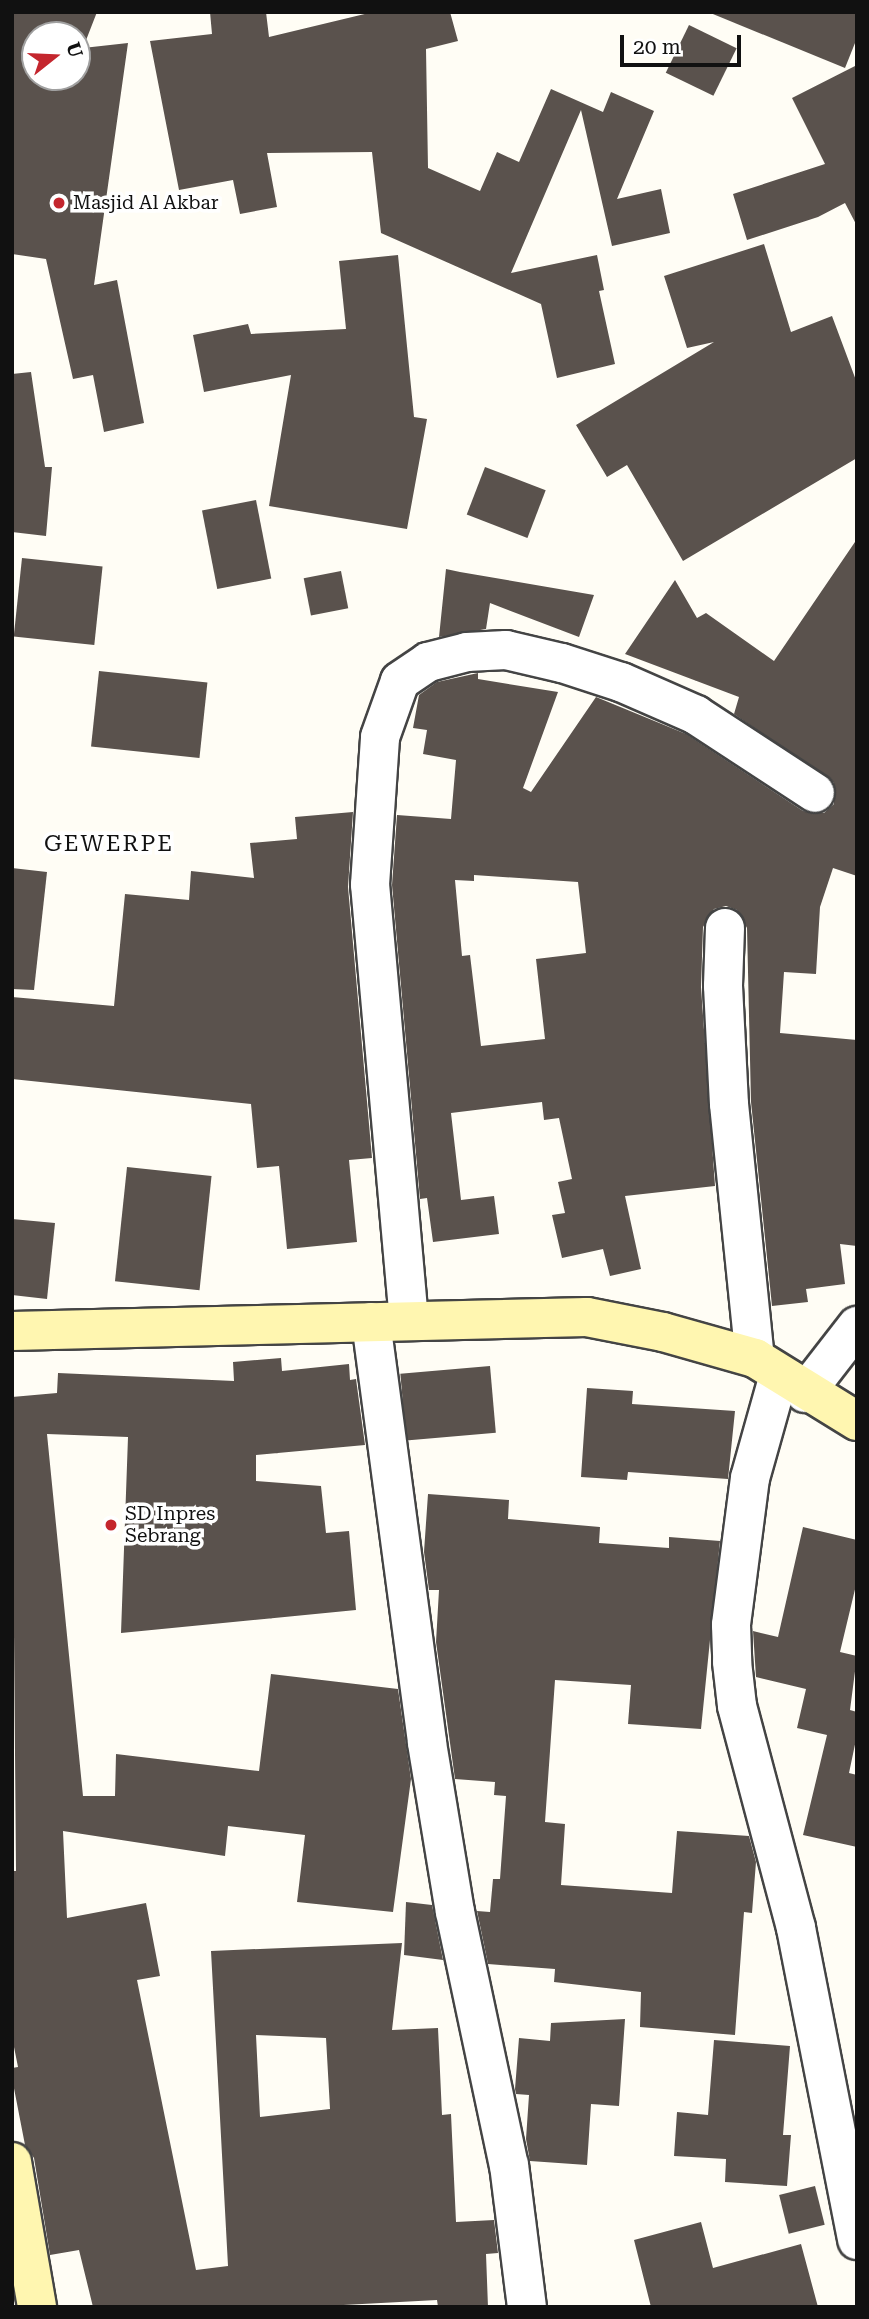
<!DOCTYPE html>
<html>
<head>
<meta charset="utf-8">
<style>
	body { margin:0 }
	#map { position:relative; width:869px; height:2319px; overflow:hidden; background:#fffdf5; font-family:"Roboto Serif",serif }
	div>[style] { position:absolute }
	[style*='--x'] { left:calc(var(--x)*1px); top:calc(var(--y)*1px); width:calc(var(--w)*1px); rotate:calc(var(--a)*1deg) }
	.building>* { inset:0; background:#5a524d; transform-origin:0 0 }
	.roads { filter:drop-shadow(2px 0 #444) drop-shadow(-2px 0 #444) drop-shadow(0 2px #444) drop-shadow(0 -2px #444) }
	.minor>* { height:38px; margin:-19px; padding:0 19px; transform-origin:19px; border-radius:19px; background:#fff }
	.secondary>* { height:38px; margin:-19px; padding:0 19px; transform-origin:19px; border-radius:19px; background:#fff6b0 }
	.dots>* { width:19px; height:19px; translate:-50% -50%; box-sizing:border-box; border:4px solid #fff; border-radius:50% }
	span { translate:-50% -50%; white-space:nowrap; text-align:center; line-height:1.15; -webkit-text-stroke:7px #fff; paint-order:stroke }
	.poi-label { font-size:19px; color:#111 }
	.left { translate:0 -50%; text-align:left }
	.quarter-label { font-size:23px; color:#111; letter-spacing:2px }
	.frame { position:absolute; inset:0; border:14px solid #111; pointer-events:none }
	.north { position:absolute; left:21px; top:21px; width:70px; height:70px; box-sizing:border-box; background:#fff; border:2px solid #a0a0a0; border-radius:50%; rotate:72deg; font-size:19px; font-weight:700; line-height:28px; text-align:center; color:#111 }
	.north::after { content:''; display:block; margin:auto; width:24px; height:32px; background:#c4262e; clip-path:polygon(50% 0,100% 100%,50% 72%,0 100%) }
	.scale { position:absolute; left:620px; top:35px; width:121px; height:32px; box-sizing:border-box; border:4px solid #111; border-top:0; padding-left:9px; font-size:21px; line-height:24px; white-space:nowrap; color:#111; -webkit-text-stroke:5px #fff; paint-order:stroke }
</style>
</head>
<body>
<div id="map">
	<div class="building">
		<i style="clip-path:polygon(evenodd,12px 12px,97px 12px,83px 48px,128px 43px,94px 285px,117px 280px,144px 423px,104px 432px,93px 375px,73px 379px,46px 259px,12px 254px,12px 12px,35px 35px,77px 35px,77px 77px,35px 77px,35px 35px)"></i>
		<i style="clip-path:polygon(210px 12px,266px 12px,269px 37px,373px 12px,450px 12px,458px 41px,426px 49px,428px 168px,480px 191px,497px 152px,519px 162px,551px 89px,603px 112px,611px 92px,654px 111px,617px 199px,661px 189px,670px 233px,612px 246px,581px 110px,511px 273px,597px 255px,604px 290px,599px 291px,615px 364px,557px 378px,541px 304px,381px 233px,372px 152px,267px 153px,277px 207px,240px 214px,233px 180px,179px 190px,150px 41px,212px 34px)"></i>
		<i style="clip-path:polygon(708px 12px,857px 12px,857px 38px,845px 68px)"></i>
		<i style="left:689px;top:25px;width:53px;height:53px;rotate:26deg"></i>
		<i style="clip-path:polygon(857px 65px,857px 226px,845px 203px,818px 217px,747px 240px,733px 194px,825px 164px,792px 98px)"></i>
		<i style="clip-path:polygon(764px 244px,791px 332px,832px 316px,857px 383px,857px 458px,683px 561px,627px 465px,607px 477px,576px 425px,714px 342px,687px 348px,664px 276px)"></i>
		<i style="clip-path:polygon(398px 255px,414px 417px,427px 419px,407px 529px,269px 506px,291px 375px,204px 392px,193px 335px,248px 324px,251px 334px,346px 329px,339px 261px)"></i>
		<i style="clip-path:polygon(31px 372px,45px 467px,52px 467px,46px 536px,12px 532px,12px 374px)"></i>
		<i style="left:485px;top:467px;width:65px;height:51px;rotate:21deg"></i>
		<i style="left:256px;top:500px;width:80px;height:55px;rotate:79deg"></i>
		<i style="clip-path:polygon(evenodd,857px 539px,857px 876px,833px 868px,820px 907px,816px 974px,784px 972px,780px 1033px,857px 1040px,857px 1246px,840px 1244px,845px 1284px,806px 1289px,808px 1302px,772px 1306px,751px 1102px,747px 928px,737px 910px,726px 906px,714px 909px,703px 927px,701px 987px,715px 1186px,625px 1196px,641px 1269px,610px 1276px,603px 1249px,562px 1258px,552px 1215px,565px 1213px,558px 1182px,572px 1179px,559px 1118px,544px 1120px,542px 1102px,451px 1113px,461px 1200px,494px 1196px,499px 1234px,433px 1242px,427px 1198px,420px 1199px,392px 885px,397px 815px,451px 819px,456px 760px,423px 754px,427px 730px,413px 728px,419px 695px,437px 682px,478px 673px,478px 679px,558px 692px,523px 788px,531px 792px,596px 697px,686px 734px,803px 811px,824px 813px,834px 804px,834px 783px,734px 714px,739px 697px,625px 654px,675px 580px,697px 618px,706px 613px,774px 661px,857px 539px,474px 875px,578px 882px,586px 953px,536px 959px,545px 1039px,481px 1046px,470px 955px,462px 956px,455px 880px,474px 881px,474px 875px)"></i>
		<i style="left:22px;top:558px;width:81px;height:79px;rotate:6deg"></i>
		<i style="clip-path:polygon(446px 569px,460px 572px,594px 595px,579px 637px,490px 603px,486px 629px,439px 637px)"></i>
		<i style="left:341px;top:571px;width:38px;height:38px;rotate:79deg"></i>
		<i style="left:99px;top:671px;width:109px;height:76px;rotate:6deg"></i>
		<i style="clip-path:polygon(353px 812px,348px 887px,372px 1158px,349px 1160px,357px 1242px,287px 1249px,279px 1166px,257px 1168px,251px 1104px,12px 1079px,12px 997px,114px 1006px,125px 894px,189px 900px,191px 871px,254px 878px,250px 843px,297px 839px,295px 817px)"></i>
		<i style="clip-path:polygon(12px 868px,47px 872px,34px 990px,12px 989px)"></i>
		<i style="left:127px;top:1167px;width:85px;height:115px;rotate:6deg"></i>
		<i style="clip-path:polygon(12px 1219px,55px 1223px,47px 1299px,12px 1295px)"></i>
		<i style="clip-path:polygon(evenodd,281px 1358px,282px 1371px,349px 1364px,350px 1380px,356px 1379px,365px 1445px,256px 1455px,256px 1481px,321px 1486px,326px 1533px,349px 1531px,356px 1610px,121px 1633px,128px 1437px,47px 1434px,83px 1796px,115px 1796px,116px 1754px,259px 1771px,271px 1674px,398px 1689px,411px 1779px,393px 1912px,297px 1902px,305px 1835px,228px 1826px,225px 1856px,63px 1831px,67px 1918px,146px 1903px,160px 1976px,137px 1980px,196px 2270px,228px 2266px,211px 1951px,402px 1943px,392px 2030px,438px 2028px,442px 2115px,451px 2114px,456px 2222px,494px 2220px,498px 2253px,486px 2254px,488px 2307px,438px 2307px,437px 2300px,306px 2307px,93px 2307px,79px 2250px,50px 2255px,34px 2158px,25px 2145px,12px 2078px,12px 2068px,18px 2067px,12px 2037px,12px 1871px,16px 1871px,12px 1397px,57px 1393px,58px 1373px,234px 1381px,233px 1362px,281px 1358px,256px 2035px,326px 2038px,330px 2109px,260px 2117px,256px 2035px)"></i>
		<i style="left:490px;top:1366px;width:67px;height:90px;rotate:85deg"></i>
		<i style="clip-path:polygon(587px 1388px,633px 1391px,632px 1404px,735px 1411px,728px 1479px,628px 1472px,627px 1480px,581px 1477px)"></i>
		<i style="clip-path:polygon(428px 1494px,509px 1500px,508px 1519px,600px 1527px,599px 1543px,669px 1548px,669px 1537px,720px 1541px,701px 1729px,628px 1724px,631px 1685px,555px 1680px,545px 1822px,565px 1824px,561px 1885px,672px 1893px,677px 1831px,749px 1836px,756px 1862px,752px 1913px,744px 1912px,735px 2035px,640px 2027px,641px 1992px,554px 1982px,555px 1969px,488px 1964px,477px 1911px,490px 1912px,493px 1879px,500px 1879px,506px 1796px,494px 1795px,495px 1782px,455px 1779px,436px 1642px,439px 1590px,429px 1590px,424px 1552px)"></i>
		<i style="clip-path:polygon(803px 1527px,857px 1540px,857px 1581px,840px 1652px,857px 1656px,850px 1710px,857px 1712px,857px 1735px,849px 1773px,857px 1775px,857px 1847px,803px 1835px,827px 1735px,797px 1728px,806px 1689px,756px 1677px,753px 1631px,778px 1637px)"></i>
		<i style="clip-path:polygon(406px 1902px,432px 1905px,443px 1960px,404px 1955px)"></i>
		<i style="clip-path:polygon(625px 2019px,619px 2106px,591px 2104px,587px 2165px,530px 2161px,526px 2139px,529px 2095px,516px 2094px,515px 2089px,519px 2038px,550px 2041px,551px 2023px)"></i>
		<i style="clip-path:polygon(714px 2040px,790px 2046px,783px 2135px,791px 2135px,787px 2186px,725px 2182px,726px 2159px,674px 2156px,677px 2112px,708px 2115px)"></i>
		<i style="left:815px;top:2186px;width:40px;height:37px;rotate:76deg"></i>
		<i style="clip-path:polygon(701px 2222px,713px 2268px,801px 2244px,818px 2307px,651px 2307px,634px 2240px)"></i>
	</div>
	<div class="roads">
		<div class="minor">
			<i style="--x:725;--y:928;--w:58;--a:92"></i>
			<i style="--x:723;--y:986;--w:118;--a:87.1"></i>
			<i style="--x:729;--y:1104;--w:255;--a:84.2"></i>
			<i style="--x:409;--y:1321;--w:438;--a:-95.1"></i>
			<i style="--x:370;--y:885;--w:148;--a:-86.1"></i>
			<i style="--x:380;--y:737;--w:59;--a:-70.3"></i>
			<i style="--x:400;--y:681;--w:34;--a:-34"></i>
			<i style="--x:428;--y:662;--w:40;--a:-14.4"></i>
			<i style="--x:467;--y:652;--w:39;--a:-3"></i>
			<i style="--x:506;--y:650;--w:57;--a:13.1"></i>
			<i style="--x:562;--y:663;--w:62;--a:17.9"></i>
			<i style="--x:621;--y:682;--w:82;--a:23.7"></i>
			<i style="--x:696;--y:715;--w:142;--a:33.2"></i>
			<i style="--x:371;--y:1322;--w:425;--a:82.4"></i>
			<i style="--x:427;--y:1743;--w:171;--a:80.6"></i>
			<i style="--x:455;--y:1912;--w:259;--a:78"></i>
			<i style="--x:509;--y:2165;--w:143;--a:82.8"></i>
			<i style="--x:779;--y:1375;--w:107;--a:105.7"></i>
			<i style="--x:750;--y:1478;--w:148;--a:97.4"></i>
			<i style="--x:731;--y:1625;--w:37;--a:88"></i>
			<i style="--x:732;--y:1662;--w:44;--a:83.5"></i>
			<i style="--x:737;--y:1706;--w:230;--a:75.1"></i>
			<i style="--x:796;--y:1928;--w:318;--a:78.9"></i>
			<i style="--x:805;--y:1393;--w:85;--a:-52.2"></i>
		</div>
		<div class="secondary">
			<i style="--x:12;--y:1331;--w:575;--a:-1.39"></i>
			<i style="--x:587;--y:1317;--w:77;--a:11.2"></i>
			<i style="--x:663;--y:1332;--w:96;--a:15.8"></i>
			<i style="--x:755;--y:1358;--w:120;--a:31.7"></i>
			<i style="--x:12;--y:2162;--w:147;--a:80.2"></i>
		</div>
	</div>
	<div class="dots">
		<i style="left:59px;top:203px;background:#c4262e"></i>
		<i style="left:111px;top:1525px;background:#c4262e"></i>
	</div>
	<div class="poi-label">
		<span class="left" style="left:73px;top:203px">Masjid Al Akbar</span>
		<span class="left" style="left:125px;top:1525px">SD Inpres<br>Sebrang</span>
	</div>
	<div class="quarter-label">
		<span style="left:109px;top:844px">GEWERPE</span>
	</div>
	<div class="frame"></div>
	<div class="north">U</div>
	<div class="scale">20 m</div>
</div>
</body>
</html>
